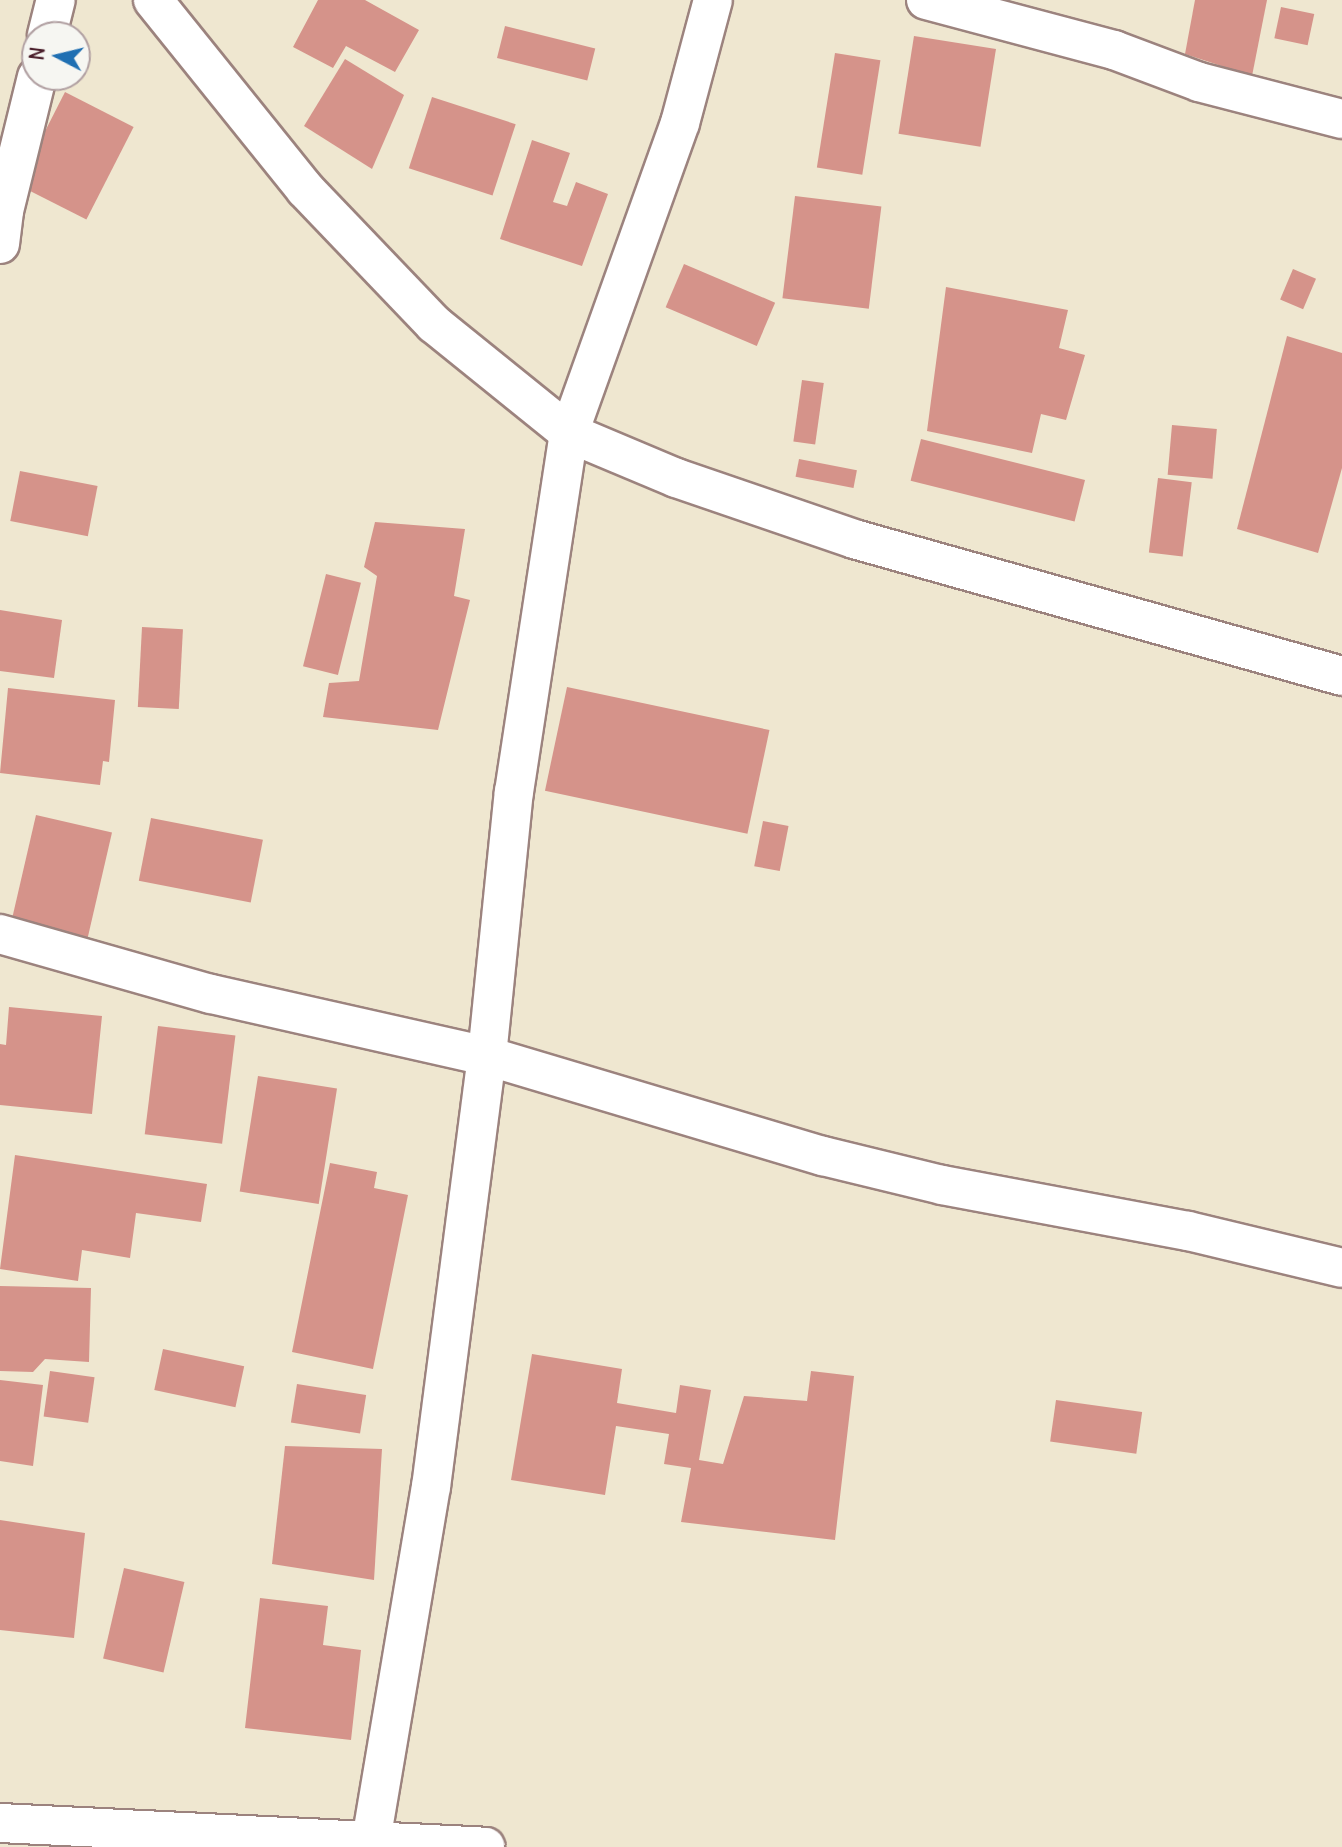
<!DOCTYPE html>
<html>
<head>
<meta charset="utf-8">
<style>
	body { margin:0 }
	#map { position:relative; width:1342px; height:1847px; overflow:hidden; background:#efe7d0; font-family:Delius,sans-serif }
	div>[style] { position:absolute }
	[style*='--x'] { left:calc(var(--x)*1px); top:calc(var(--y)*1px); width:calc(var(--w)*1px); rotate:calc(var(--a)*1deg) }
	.building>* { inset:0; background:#d5938a; transform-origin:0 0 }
	.roads { filter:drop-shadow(2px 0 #9c837e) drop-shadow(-2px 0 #9c837e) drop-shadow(0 2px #9c837e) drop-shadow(0 -2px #9c837e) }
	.minor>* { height:38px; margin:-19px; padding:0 19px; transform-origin:19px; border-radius:19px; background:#fff }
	span { translate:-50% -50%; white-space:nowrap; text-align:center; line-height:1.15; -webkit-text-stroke:7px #f6f6f2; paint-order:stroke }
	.north { position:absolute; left:21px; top:21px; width:70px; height:70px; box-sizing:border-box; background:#f6f6f2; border:2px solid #b1a0a2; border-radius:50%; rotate:277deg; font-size:19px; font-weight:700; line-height:28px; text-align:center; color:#4a1f2b }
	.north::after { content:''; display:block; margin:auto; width:24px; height:32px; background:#1f6fb2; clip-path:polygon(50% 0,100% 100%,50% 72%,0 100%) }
</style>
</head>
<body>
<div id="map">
	<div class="building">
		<i style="clip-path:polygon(318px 0,365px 0,419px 30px,395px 72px,346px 46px,333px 68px,293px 47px)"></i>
		<i style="clip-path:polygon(1195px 0,1267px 0,1252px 76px,1185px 54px)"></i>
		<i style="left:1281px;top:7px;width:34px;height:32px;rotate:12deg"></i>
		<i style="left:505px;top:26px;width:93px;height:33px;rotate:14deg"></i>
		<i style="left:914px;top:36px;width:83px;height:99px;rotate:9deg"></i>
		<i style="left:835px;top:53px;width:46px;height:116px;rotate:9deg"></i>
		<i style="clip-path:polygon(345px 59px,404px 95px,372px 169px,304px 126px)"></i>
		<i style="left:65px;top:92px;width:77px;height:104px;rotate:27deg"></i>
		<i style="left:432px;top:97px;width:88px;height:75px;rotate:18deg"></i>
		<i style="clip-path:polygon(532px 140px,570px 153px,553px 202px,567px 206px,576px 182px,608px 194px,582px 266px,500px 239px)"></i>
		<i style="left:795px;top:196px;width:87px;height:103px;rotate:7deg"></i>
		<i style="left:684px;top:264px;width:99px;height:47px;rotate:23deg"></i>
		<i style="left:1293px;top:269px;width:25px;height:33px;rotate:23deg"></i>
		<i style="clip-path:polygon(946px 287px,1068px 310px,1059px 348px,1085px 355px,1066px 420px,1041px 414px,1032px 453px,927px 431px)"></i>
		<i style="clip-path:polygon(1287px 336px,1342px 353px,1342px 468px,1318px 553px,1237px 529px)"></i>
		<i style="left:802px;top:380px;width:22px;height:62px;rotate:8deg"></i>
		<i style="left:1172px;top:425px;width:45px;height:50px;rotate:5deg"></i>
		<i style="left:921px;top:439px;width:169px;height:43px;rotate:14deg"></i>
		<i style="left:799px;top:459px;width:59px;height:18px;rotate:11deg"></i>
		<i style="left:20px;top:471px;width:79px;height:51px;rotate:11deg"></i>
		<i style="left:1158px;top:478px;width:34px;height:75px;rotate:7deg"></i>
		<i style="clip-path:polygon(375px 522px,465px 529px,454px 596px,470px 600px,438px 730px,323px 717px,329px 683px,359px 681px,377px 576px,364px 567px)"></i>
		<i style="left:326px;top:574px;width:36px;height:95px;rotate:14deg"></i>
		<i style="clip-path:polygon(0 610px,62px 620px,54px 678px,0 671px)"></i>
		<i style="left:142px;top:627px;width:41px;height:80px;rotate:3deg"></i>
		<i style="left:567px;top:687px;width:207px;height:106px;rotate:12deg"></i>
		<i style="clip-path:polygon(8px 688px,115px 700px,109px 762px,103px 761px,100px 785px,0 773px)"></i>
		<i style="left:36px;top:815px;width:78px;height:115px;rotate:13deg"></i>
		<i style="left:151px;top:818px;width:114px;height:64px;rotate:11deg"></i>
		<i style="left:763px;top:821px;width:26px;height:46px;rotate:11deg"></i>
		<i style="clip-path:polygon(9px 1007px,102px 1016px,92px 1114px,0 1105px,0 1044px,6px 1045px)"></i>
		<i style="left:158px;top:1026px;width:78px;height:109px;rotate:7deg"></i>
		<i style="left:258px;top:1076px;width:80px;height:117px;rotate:9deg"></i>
		<i style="clip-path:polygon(15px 1155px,207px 1184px,201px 1222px,136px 1213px,130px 1258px,82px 1250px,78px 1281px,0 1269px)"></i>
		<i style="clip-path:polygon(330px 1163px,377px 1172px,374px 1188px,408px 1195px,373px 1369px,292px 1352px)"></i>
		<i style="clip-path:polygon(0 1286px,91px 1288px,89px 1362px,45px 1359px,33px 1372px,0 1371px)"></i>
		<i style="left:163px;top:1349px;width:83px;height:42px;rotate:12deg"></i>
		<i style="clip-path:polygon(532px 1354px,622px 1369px,617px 1403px,676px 1413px,680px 1385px,711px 1390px,699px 1460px,723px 1464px,744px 1396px,807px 1401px,811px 1371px,854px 1376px,835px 1540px,681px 1522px,691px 1468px,664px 1464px,669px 1434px,616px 1426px,605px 1495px,511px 1480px)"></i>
		<i style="left:50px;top:1371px;width:45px;height:46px;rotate:8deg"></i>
		<i style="clip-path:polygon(0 1380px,43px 1385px,33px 1466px,0 1461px)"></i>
		<i style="left:297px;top:1384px;width:70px;height:39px;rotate:9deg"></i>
		<i style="left:1056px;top:1400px;width:87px;height:42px;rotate:8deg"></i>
		<i style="clip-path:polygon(285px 1446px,382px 1449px,374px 1580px,272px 1564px)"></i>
		<i style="clip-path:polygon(0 1520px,85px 1533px,74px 1638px,0 1630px)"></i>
		<i style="left:124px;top:1568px;width:62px;height:93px;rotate:13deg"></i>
		<i style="clip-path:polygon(260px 1598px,328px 1606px,323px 1645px,361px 1650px,351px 1740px,245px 1728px)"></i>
	</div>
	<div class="roads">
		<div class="minor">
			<i style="--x:153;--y:0;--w:243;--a:51.2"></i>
			<i style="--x:305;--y:189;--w:187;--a:46.3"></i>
			<i style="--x:434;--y:324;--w:174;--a:38.9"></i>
			<i style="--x:569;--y:433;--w:116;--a:22.8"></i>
			<i style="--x:676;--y:478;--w:188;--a:18.9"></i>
			<i style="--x:854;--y:539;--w:507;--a:15.68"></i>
			<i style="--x:926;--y:0;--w:195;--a:14.9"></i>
			<i style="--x:1114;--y:50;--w:91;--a:20.6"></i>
			<i style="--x:1199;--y:82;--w:148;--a:14.5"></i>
			<i style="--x:47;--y:35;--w:36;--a:-76"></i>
			<i style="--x:0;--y:244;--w:33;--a:-83"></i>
			<i style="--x:4;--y:211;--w:138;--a:-76.2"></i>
			<i style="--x:0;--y:934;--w:219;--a:15.9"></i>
			<i style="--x:211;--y:994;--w:283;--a:12.7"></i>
			<i style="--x:487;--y:1056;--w:351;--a:16.6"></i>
			<i style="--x:823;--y:1156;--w:122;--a:13.7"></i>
			<i style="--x:942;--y:1185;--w:250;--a:10.6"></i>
			<i style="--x:1188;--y:1231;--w:158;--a:13.5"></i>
			<i style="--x:0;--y:1823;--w:486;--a:2.8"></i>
			<i style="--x:371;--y:1841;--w:359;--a:-80.4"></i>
			<i style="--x:431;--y:1487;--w:435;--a:-82.6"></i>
			<i style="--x:487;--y:1056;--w:265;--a:-84.2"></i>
			<i style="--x:514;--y:792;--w:363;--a:-81.3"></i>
			<i style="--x:569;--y:433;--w:329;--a:-70.3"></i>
			<i style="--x:680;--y:123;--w:127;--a:-75"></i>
		</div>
	</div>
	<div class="north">N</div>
</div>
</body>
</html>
